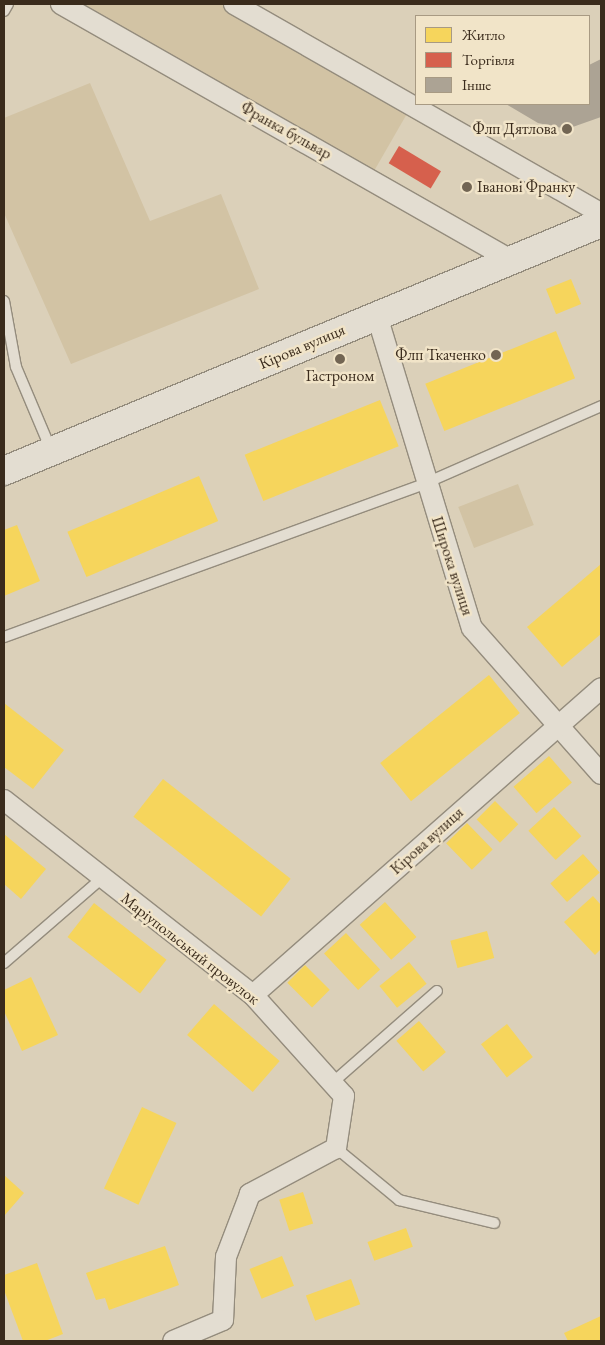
<!DOCTYPE html>
<html>
<head>
<meta charset="utf-8">
<style>
	body { margin:0 }
	#map { position:relative; width:605px; height:1345px; overflow:hidden; background:#dbd0b9; font-family:"EB Garamond",serif }
	div>[style] { position:absolute }
	[style*='--x'] { left:calc(var(--x)*1px); top:calc(var(--y)*1px); width:calc(var(--w)*1px); rotate:calc(var(--a)*1deg) }
	.green>* { inset:0; background:#d2c3a4; transform-origin:0 0 }
	.homes>* { inset:0; background:#f6d55c; transform-origin:0 0 }
	.shops>* { inset:0; background:#d6604d; transform-origin:0 0 }
	.building>* { inset:0; background:#aca394 }
	.roads { filter:drop-shadow(1px 0 #948c7d) drop-shadow(-1px 0 #948c7d) drop-shadow(0 1px #948c7d) drop-shadow(0 -1px #948c7d) }
	.lane>* { height:10px; margin:-5px; padding:0 5px; transform-origin:5px; border-radius:5px; background:#e3ddd1 }
	.street>* { height:20px; margin:-10px; padding:0 10px; transform-origin:10px; border-radius:10px; background:#e3ddd1 }
	.secondary>* { height:28px; margin:-14px; padding:0 14px; transform-origin:14px; border-radius:14px; background:#e3ddd1 }
	.dots>* { width:14px; height:14px; translate:-50% -50%; box-sizing:border-box; border:2px solid #f1e4c8; border-radius:50% }
	span { translate:-50% -50%; white-space:nowrap; text-align:center; line-height:1.15; -webkit-text-stroke:5px #f1e4c8; paint-order:stroke }
	.poi-label { font-size:16px; color:#3a2b1c }
	.right { translate:-100% -50%; text-align:right }
	.left { translate:0 -50%; text-align:left }
	.street-label { font-size:16px; color:#3a2b1c }
	.frame { position:absolute; inset:0; border:5px solid #3a2b1c; pointer-events:none }
	.legend { position:absolute; left:415px; top:15px; width:175px; height:90px; box-sizing:border-box; background:#f1e4c8; border:1px solid #a89a83; margin:0; padding:6px 9px; list-style:none; font-size:15px; color:#3a2b1c }
	.legend li { display:flex; align-items:center; gap:10px; height:25px }
	.legend b { width:25px; border:1px solid #a89a83 }
</style>
</head>
<body>
<div id="map">
	<div class="green">
		<i style="clip-path:polygon(61px 4px,234px 4px,412px 105px,370px 178px)"></i>
		<i style="clip-path:polygon(90px 83px,150px 221px,221px 194px,259px 289px,71px 364px,4px 213px,4px 118px)"></i>
		<i style="left:518px;top:484px;width:44px;height:64px;rotate:69deg"></i>
	</div>
	<div class="homes">
		<i style="left:571px;top:279px;width:27px;height:27px;rotate:68deg"></i>
		<i style="left:556px;top:331px;width:51px;height:141px;rotate:68deg"></i>
		<i style="left:380px;top:400px;width:50px;height:146px;rotate:68deg"></i>
		<i style="left:199px;top:476px;width:49px;height:143px;rotate:67deg"></i>
		<i style="clip-path:polygon(17px 525px,40px 581px,4px 596px,4px 530px)"></i>
		<i style="clip-path:polygon(601px 564px,601px 634px,562px 667px,527px 627px)"></i>
		<i style="left:489px;top:675px;width:49px;height:140px;rotate:51deg"></i>
		<i style="clip-path:polygon(4px 703px,64px 750px,33px 789px,4px 767px)"></i>
		<i style="left:549px;top:756px;width:35px;height:47px;rotate:49deg"></i>
		<i style="left:163px;top:779px;width:162px;height:48px;rotate:38deg"></i>
		<i style="left:495px;top:801px;width:33px;height:26px;rotate:45deg"></i>
		<i style="left:554px;top:807px;width:40px;height:35px;rotate:47deg"></i>
		<i style="left:467px;top:823px;width:37px;height:29px;rotate:46deg"></i>
		<i style="clip-path:polygon(4px 834px,46px 869px,21px 899px,4px 884px)"></i>
		<i style="left:583px;top:854px;width:25px;height:44px;rotate:48deg"></i>
		<i style="clip-path:polygon(593px 896px,601px 905px,601px 949px,595px 955px,564px 922px)"></i>
		<i style="left:385px;top:902px;width:47px;height:34px;rotate:48deg"></i>
		<i style="left:94px;top:903px;width:92px;height:43px;rotate:38deg"></i>
		<i style="left:487px;top:931px;width:28px;height:38px;rotate:75deg"></i>
		<i style="left:346px;top:933px;width:50px;height:30px;rotate:47deg"></i>
		<i style="left:409px;top:962px;width:28px;height:38px;rotate:51deg"></i>
		<i style="left:305px;top:965px;width:35px;height:25px;rotate:45deg"></i>
		<i style="clip-path:polygon(31px 977px,58px 1035px,22px 1051px,4px 1011px,4px 990px)"></i>
		<i style="left:214px;top:1004px;width:87px;height:41px;rotate:41deg"></i>
		<i style="left:419px;top:1021px;width:41px;height:30px;rotate:49deg"></i>
		<i style="left:507px;top:1024px;width:42px;height:33px;rotate:52deg"></i>
		<i style="left:142px;top:1107px;width:38px;height:90px;rotate:25deg"></i>
		<i style="clip-path:polygon(4px 1175px,24px 1193px,4px 1216px)"></i>
		<i style="left:303px;top:1192px;width:33px;height:25px;rotate:72deg"></i>
		<i style="left:406px;top:1228px;width:20px;height:41px;rotate:70deg"></i>
		<i style="clip-path:polygon(165px 1246px,179px 1285px,109px 1310px,105px 1298px,96px 1300px,86px 1273px)"></i>
		<i style="left:282px;top:1256px;width:32px;height:35px;rotate:68deg"></i>
		<i style="clip-path:polygon(37px 1263px,63px 1334px,45px 1341px,23px 1341px,4px 1290px,4px 1275px)"></i>
		<i style="left:351px;top:1279px;width:27px;height:48px;rotate:70deg"></i>
		<i style="clip-path:polygon(601px 1316px,601px 1341px,568px 1341px,564px 1333px)"></i>
	</div>
	<div class="shops">
		<i style="left:399px;top:146px;width:49px;height:20px;rotate:31deg"></i>
	</div>
	<div class="building">
		<i style="clip-path:polygon(601px 59px,601px 117px,567px 129px,538px 123px,506px 104px,589px 104px,589px 65px)"></i>
	</div>
	<div class="roads">
		<div class="lane">
			<i style="--x:4;--y:11;--w:8;--a:-60"></i>
			<i style="--x:4;--y:301;--w:67;--a:79.7"></i>
			<i style="--x:16;--y:367;--w:90;--a:67.1"></i>
			<i style="--x:4;--y:637;--w:449;--a:-20"></i>
			<i style="--x:426;--y:483;--w:191;--a:-23.7"></i>
			<i style="--x:4;--y:963;--w:128;--a:-40.9"></i>
			<i style="--x:331;--y:1084;--w:141;--a:-41.3"></i>
			<i style="--x:336;--y:1148;--w:82;--a:39.5"></i>
			<i style="--x:399;--y:1200;--w:98;--a:13.6"></i>
		</div>
		<div class="street">
			<i style="--x:61;--y:4;--w:518;--a:29.64"></i>
			<i style="--x:234;--y:4;--w:422;--a:29.7"></i>
			<i style="--x:377;--y:316;--w:326;--a:73.1"></i>
			<i style="--x:472;--y:628;--w:195;--a:48.5"></i>
			<i style="--x:4;--y:800;--w:316;--a:38.1"></i>
			<i style="--x:253;--y:995;--w:136;--a:48"></i>
			<i style="--x:344;--y:1096;--w:53;--a:98.7"></i>
			<i style="--x:336;--y:1148;--w:98;--a:151.9"></i>
			<i style="--x:250;--y:1194;--w:67;--a:110.9"></i>
			<i style="--x:226;--y:1257;--w:63;--a:92.7"></i>
			<i style="--x:223;--y:1320;--w:54;--a:157.2"></i>
			<i style="--x:253;--y:995;--w:464;--a:-41.4"></i>
		</div>
		<div class="secondary">
			<i style="--x:4;--y:471;--w:646;--a:-22.56"></i>
		</div>
	</div>
	<div class="dots">
		<i style="left:567px;top:129px;background:#726553"></i>
		<i style="left:467px;top:187px;background:#726553"></i>
		<i style="left:496px;top:355px;background:#726553"></i>
		<i style="left:340px;top:359px;background:#726553"></i>
	</div>
	<div class="poi-label">
		<span class="right" style="left:557px;top:129px">Флп Дятлова</span>
		<span class="left" style="left:477px;top:187px">Іванові Франку</span>
		<span class="right" style="left:486px;top:355px">Флп Ткаченко</span>
		<span style="left:340px;top:376px">Гастроном</span>
	</div>
	<div class="street-label">
		<span style="left:286px;top:131px;rotate:29deg">Франка бульвар</span>
		<span style="left:302px;top:347px;rotate:-23deg">Кірова вулиця</span>
		<span style="left:452px;top:566px;rotate:72deg">Широка вулиця</span>
		<span style="left:427px;top:841px;rotate:-42deg">Кірова вулиця</span>
		<span style="left:190px;top:949px;rotate:38deg">Маріупольський провулок</span>
	</div>
	<div class="frame"></div>
	<ul class="legend">
	<li><b style="height:14px;background:#f6d55c"></b>Житло</li>
	<li><b style="height:14px;background:#d6604d"></b>Торгівля</li>
	<li><b style="height:14px;background:#aca394"></b>Інше</li>
	</ul>
</div>
</body>
</html>
